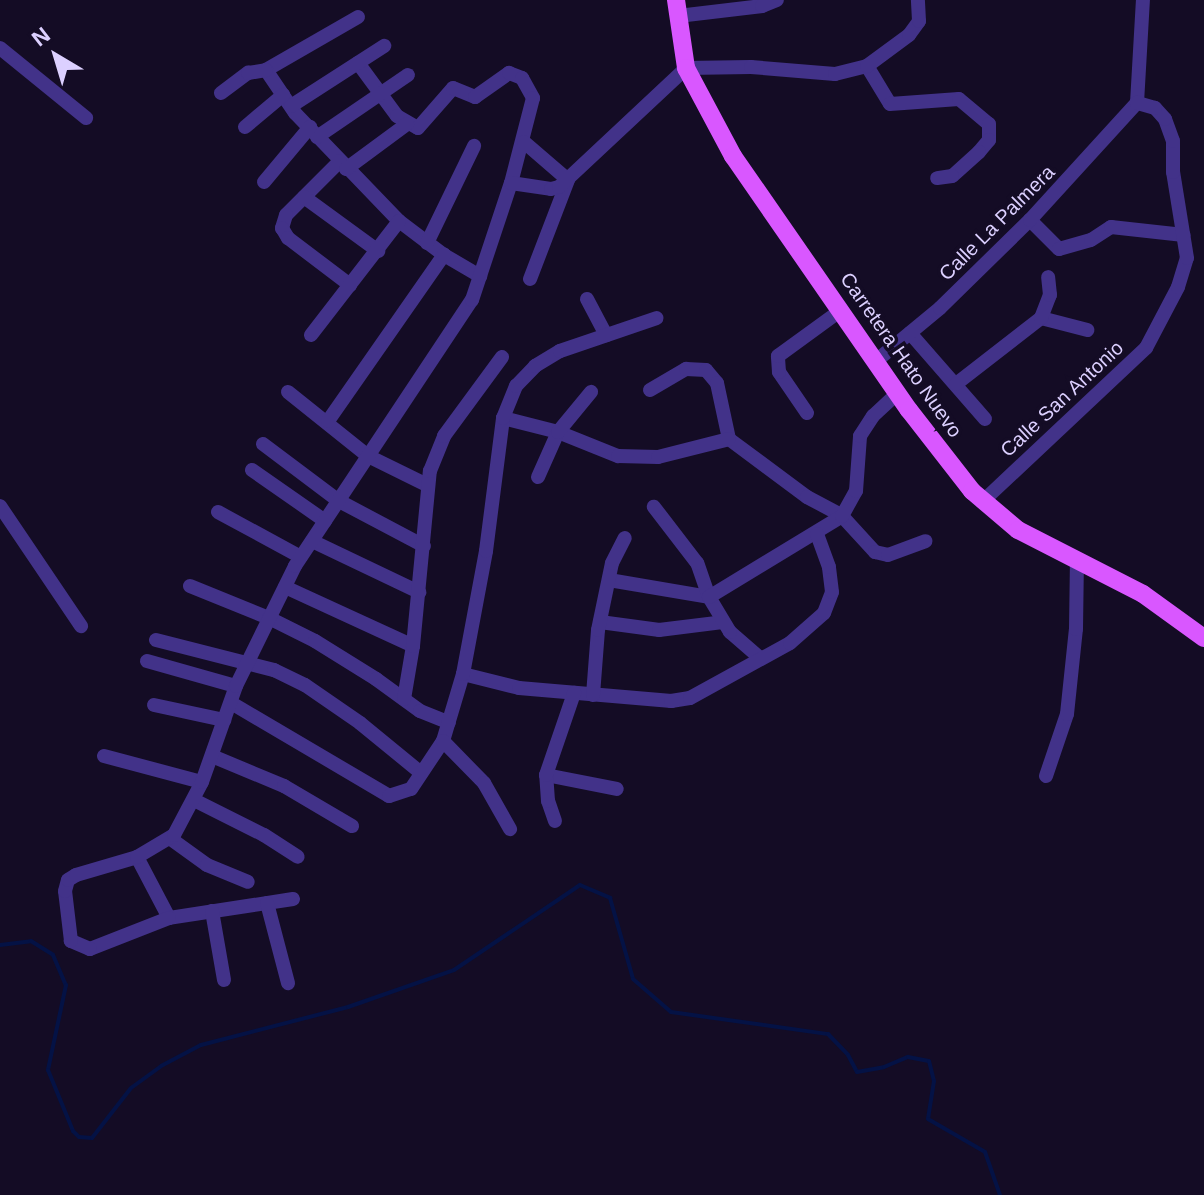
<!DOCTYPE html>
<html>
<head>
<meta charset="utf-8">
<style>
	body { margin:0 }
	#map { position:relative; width:1204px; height:1195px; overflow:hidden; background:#140c25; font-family:Arial,sans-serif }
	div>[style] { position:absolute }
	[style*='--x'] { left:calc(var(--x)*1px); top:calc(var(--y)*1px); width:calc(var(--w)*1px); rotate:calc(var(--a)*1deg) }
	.stream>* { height:4px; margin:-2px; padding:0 2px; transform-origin:2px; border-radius:2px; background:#041245 }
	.minor>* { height:14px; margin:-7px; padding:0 7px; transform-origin:7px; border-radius:7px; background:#423289 }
	.major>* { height:18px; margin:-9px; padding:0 9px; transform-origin:9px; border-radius:9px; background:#d957ff }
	span { translate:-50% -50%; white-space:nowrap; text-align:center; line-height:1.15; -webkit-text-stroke:7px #140c25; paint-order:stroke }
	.street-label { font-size:20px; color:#dcd0ff }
	.north { position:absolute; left:16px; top:16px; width:80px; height:80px; -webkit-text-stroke:6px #140c25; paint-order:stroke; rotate:322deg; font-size:22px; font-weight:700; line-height:32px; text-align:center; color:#dcd0ff }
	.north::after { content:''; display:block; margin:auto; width:28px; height:36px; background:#dcd0ff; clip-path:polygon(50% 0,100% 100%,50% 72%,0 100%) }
</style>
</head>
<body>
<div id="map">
	<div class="stream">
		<i style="--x:0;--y:945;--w:31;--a:-7"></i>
		<i style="--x:31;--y:941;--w:26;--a:32"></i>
		<i style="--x:53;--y:955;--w:33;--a:67"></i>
		<i style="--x:66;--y:985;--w:87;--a:102"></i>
		<i style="--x:48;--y:1070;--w:66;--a:67.7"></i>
		<i style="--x:73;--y:1131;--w:8;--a:45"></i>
		<i style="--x:79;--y:1137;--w:13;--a:4"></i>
		<i style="--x:92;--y:1138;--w:63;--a:-52"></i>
		<i style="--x:131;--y:1088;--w:37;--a:-36"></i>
		<i style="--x:161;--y:1066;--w:45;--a:-27.7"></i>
		<i style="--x:201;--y:1045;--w:152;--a:-14.5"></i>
		<i style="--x:348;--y:1007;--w:112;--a:-19.2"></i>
		<i style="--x:454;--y:970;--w:152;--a:-34"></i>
		<i style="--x:580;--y:885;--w:33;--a:23"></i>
		<i style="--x:610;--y:898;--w:84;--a:74.1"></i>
		<i style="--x:633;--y:979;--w:50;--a:41"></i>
		<i style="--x:671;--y:1012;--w:159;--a:8"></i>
		<i style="--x:828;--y:1034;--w:29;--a:46"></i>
		<i style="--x:848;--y:1055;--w:19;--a:62"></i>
		<i style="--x:857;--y:1072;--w:27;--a:-10"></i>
		<i style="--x:884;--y:1067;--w:26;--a:-23"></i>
		<i style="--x:908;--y:1057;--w:21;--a:11"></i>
		<i style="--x:929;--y:1061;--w:21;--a:76"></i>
		<i style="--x:934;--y:1081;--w:38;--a:99"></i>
		<i style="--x:928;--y:1119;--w:66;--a:30.1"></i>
		<i style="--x:985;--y:1152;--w:46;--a:70.8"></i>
	</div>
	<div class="minor">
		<i style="--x:678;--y:16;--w:85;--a:-6.8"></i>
		<i style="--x:762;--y:6;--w:16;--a:-22"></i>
		<i style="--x:358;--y:17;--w:106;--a:150.1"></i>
		<i style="--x:266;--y:70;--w:52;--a:56"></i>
		<i style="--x:295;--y:113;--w:150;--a:46.1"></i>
		<i style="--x:399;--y:221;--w:56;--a:37.1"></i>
		<i style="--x:444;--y:255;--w:42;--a:30.3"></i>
		<i style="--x:0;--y:48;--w:111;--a:39.1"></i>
		<i style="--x:358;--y:63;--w:66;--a:53.7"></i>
		<i style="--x:397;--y:116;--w:24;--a:30"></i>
		<i style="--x:418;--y:128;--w:53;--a:-48.8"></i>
		<i style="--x:453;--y:88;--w:24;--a:22"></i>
		<i style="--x:475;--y:97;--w:42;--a:-35.2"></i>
		<i style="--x:509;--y:73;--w:14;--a:21"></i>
		<i style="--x:522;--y:78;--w:23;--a:61"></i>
		<i style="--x:533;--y:98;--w:88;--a:104.5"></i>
		<i style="--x:867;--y:66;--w:44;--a:58.8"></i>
		<i style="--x:890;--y:104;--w:69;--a:-4.1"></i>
		<i style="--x:959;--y:99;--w:39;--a:40"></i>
		<i style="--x:989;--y:124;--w:16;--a:90"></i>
		<i style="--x:989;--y:140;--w:16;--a:130"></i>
		<i style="--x:979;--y:152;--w:36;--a:138"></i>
		<i style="--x:952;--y:176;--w:15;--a:172"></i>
		<i style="--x:221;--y:93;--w:34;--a:-37"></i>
		<i style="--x:248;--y:73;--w:18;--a:-9"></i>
		<i style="--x:1137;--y:103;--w:103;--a:-86.7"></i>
		<i style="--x:291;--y:106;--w:111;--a:-32.8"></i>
		<i style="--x:245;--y:127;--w:50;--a:-40.1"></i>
		<i style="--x:317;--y:137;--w:110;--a:-34.3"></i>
		<i style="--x:524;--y:142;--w:58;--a:40.8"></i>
		<i style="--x:568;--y:180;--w:106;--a:111"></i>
		<i style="--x:340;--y:161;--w:76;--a:135"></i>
		<i style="--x:286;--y:215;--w:14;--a:107"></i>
		<i style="--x:282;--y:228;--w:12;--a:59"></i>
		<i style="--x:288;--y:238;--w:78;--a:37.2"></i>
		<i style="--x:346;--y:169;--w:76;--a:-36.4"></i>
		<i style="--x:264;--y:182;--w:72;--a:-50.1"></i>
		<i style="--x:304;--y:197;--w:92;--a:36.1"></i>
		<i style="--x:1030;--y:220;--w:41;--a:45"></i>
		<i style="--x:1059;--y:249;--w:33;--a:-16"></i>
		<i style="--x:1091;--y:240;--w:24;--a:-33"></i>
		<i style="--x:1111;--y:227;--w:73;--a:6.3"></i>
		<i style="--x:427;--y:243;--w:108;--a:-64.1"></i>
		<i style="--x:587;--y:299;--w:41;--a:62.2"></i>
		<i style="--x:1041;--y:318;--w:48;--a:14.6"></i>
		<i style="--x:910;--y:333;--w:114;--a:48.9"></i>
		<i style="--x:311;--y:335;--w:144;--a:-52.3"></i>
		<i style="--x:876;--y:361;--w:83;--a:-39.6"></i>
		<i style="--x:940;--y:308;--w:126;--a:-44.4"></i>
		<i style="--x:1030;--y:220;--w:159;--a:-47.6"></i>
		<i style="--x:956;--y:384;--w:108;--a:-37.8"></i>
		<i style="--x:1041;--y:318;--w:25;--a:-69"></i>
		<i style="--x:1050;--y:295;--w:18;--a:-96"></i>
		<i style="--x:650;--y:390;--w:42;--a:-30.3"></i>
		<i style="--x:686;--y:369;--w:20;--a:3"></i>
		<i style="--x:706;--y:370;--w:17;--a:50"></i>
		<i style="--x:717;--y:383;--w:57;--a:77.9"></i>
		<i style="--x:729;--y:439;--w:97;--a:36.6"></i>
		<i style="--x:807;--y:497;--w:40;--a:28"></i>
		<i style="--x:842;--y:516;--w:49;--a:47.5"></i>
		<i style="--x:875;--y:552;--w:13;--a:13"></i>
		<i style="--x:888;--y:555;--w:40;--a:-20.2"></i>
		<i style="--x:288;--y:392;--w:102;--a:38.7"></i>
		<i style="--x:368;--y:456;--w:66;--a:26.2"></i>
		<i style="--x:807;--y:413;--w:50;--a:-124.3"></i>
		<i style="--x:779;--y:372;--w:16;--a:-94"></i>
		<i style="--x:778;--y:356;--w:78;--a:-36.1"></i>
		<i style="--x:503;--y:418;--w:57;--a:14.3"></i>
		<i style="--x:558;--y:432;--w:65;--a:21.8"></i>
		<i style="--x:618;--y:456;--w:40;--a:1.4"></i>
		<i style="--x:658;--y:457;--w:73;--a:-14.2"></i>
		<i style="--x:328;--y:421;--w:203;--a:-55.1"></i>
		<i style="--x:263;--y:444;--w:95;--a:36.9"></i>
		<i style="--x:339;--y:501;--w:96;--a:27.9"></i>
		<i style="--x:252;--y:470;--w:89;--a:34.9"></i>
		<i style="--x:538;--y:477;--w:49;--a:-66"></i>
		<i style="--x:558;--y:432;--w:52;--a:-50.5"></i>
		<i style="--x:982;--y:502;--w:225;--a:-43.2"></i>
		<i style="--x:1146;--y:348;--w:69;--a:-62.3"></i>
		<i style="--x:1178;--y:287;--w:30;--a:-73"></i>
		<i style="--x:1187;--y:258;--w:87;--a:-99.2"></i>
		<i style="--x:1173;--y:172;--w:31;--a:-90"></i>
		<i style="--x:1173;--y:141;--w:23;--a:-110"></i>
		<i style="--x:1165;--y:119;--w:15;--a:-132"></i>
		<i style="--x:1155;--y:108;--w:19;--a:-164"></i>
		<i style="--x:0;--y:506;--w:145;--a:56"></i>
		<i style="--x:218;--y:512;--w:94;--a:28.5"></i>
		<i style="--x:312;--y:541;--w:119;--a:25.5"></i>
		<i style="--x:609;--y:580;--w:101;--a:9.6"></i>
		<i style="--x:709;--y:597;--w:36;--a:-109"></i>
		<i style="--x:697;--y:563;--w:71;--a:-127.5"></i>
		<i style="--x:190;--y:586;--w:85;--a:22.1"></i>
		<i style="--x:269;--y:618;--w:51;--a:26.6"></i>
		<i style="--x:315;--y:641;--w:72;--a:31.9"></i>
		<i style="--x:376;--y:679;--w:54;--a:36"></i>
		<i style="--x:420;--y:711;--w:31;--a:22"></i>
		<i style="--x:285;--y:587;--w:141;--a:24.7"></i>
		<i style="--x:600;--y:622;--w:60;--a:7.7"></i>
		<i style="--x:659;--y:630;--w:64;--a:-7.1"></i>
		<i style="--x:156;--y:640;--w:122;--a:14.3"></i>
		<i style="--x:274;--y:670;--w:34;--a:26"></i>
		<i style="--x:305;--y:685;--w:67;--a:34.6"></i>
		<i style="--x:360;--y:723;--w:79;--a:39.3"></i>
		<i style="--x:760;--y:658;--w:40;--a:-139"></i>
		<i style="--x:730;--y:632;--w:41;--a:-121"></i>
		<i style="--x:709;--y:597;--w:156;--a:-31.3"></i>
		<i style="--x:842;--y:516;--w:29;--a:-61"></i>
		<i style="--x:856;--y:491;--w:55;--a:-85.8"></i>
		<i style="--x:860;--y:436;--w:24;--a:-57"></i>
		<i style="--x:873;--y:416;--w:34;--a:-43"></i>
		<i style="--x:147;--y:661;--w:92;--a:15.7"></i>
		<i style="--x:463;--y:674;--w:58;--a:14"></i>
		<i style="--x:519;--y:688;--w:153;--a:4.9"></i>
		<i style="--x:671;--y:701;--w:19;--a:-9"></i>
		<i style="--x:690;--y:698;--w:114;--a:-28.8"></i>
		<i style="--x:790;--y:643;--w:45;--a:-41.4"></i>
		<i style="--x:824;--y:613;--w:22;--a:-69"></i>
		<i style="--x:832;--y:592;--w:25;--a:-97"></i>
		<i style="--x:829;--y:567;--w:35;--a:-110"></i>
		<i style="--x:593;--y:695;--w:65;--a:-85.6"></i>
		<i style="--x:598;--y:630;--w:68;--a:-78.2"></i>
		<i style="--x:612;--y:563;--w:28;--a:-63"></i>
		<i style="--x:404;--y:699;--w:54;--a:-80.4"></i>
		<i style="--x:413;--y:646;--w:176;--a:-84.5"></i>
		<i style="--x:430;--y:471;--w:38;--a:-68"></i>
		<i style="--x:444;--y:436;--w:98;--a:-53.7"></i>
		<i style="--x:233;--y:704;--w:181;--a:30.5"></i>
		<i style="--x:389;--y:796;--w:23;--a:-18"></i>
		<i style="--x:411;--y:789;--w:58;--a:-56.3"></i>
		<i style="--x:443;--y:741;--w:70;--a:-73.4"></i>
		<i style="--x:463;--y:674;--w:125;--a:-79.4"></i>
		<i style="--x:486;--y:551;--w:134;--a:-82.7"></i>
		<i style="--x:503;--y:418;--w:35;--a:-68"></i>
		<i style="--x:516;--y:386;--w:28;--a:-46"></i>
		<i style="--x:535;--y:366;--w:29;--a:-31"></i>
		<i style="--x:560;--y:351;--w:102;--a:-18.8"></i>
		<i style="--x:154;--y:705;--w:72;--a:12.1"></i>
		<i style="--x:443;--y:741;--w:59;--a:45.7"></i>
		<i style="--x:484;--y:783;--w:53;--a:60.5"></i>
		<i style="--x:104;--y:756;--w:101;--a:14.9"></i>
		<i style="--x:212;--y:756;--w:78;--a:22.6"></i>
		<i style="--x:284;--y:786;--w:79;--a:30.5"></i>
		<i style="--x:546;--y:775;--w:72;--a:11.2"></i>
		<i style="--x:1046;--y:776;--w:65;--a:-71.3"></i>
		<i style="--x:1067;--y:714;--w:85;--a:-84"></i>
		<i style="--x:1076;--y:629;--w:70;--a:-89.2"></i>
		<i style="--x:194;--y:800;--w:78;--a:26.6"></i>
		<i style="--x:264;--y:835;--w:40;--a:32.9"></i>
		<i style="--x:555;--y:821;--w:21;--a:-109"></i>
		<i style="--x:548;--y:801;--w:26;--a:-94"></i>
		<i style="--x:546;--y:775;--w:87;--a:-71.1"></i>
		<i style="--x:171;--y:839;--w:44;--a:35.8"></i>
		<i style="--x:207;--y:865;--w:44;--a:22.5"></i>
		<i style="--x:137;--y:857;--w:69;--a:62.3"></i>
		<i style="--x:293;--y:899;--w:125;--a:171.3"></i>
		<i style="--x:169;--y:918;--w:85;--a:158.6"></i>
		<i style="--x:90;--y:949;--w:21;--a:-157"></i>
		<i style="--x:71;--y:941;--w:50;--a:-96.8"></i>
		<i style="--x:65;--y:891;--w:11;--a:-75"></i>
		<i style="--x:68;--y:880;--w:9;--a:-32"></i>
		<i style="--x:76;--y:875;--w:64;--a:-16.4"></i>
		<i style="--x:137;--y:857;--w:43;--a:-30.7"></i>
		<i style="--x:174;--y:835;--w:60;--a:-62.2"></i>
		<i style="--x:202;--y:782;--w:102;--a:-70.5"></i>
		<i style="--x:236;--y:686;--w:134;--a:-63.8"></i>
		<i style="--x:295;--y:566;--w:320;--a:-56.4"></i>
		<i style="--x:472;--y:300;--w:123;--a:-71.6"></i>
		<i style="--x:511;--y:183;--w:40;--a:8.5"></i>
		<i style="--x:551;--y:189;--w:8;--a:-14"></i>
		<i style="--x:559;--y:187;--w:174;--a:-43.1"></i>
		<i style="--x:686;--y:68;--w:65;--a:-0.9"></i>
		<i style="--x:751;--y:67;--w:84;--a:4.8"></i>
		<i style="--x:835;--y:74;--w:33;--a:-14"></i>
		<i style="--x:867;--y:66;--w:52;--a:-36.4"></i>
		<i style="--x:909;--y:35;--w:17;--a:-54"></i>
		<i style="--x:919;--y:21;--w:21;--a:-93"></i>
		<i style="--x:267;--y:903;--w:83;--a:75.3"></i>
		<i style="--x:212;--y:911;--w:70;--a:80.1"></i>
	</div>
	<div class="major">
		<i style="--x:676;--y:0;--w:69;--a:81.6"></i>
		<i style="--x:686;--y:68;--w:100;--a:61.9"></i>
		<i style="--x:733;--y:156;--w:309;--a:55.3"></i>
		<i style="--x:909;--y:410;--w:103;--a:52.1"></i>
		<i style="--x:972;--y:491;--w:60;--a:40.3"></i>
		<i style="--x:1018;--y:530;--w:140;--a:27.1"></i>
		<i style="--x:1143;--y:594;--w:75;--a:35.8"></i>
	</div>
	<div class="street-label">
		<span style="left:997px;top:223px;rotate:-45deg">Calle La Palmera</span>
		<span style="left:901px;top:355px;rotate:55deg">Carretera Hato Nuevo</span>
		<span style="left:1062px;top:399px;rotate:-43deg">Calle San Antonio</span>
	</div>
	<div class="north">N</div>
</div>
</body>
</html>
